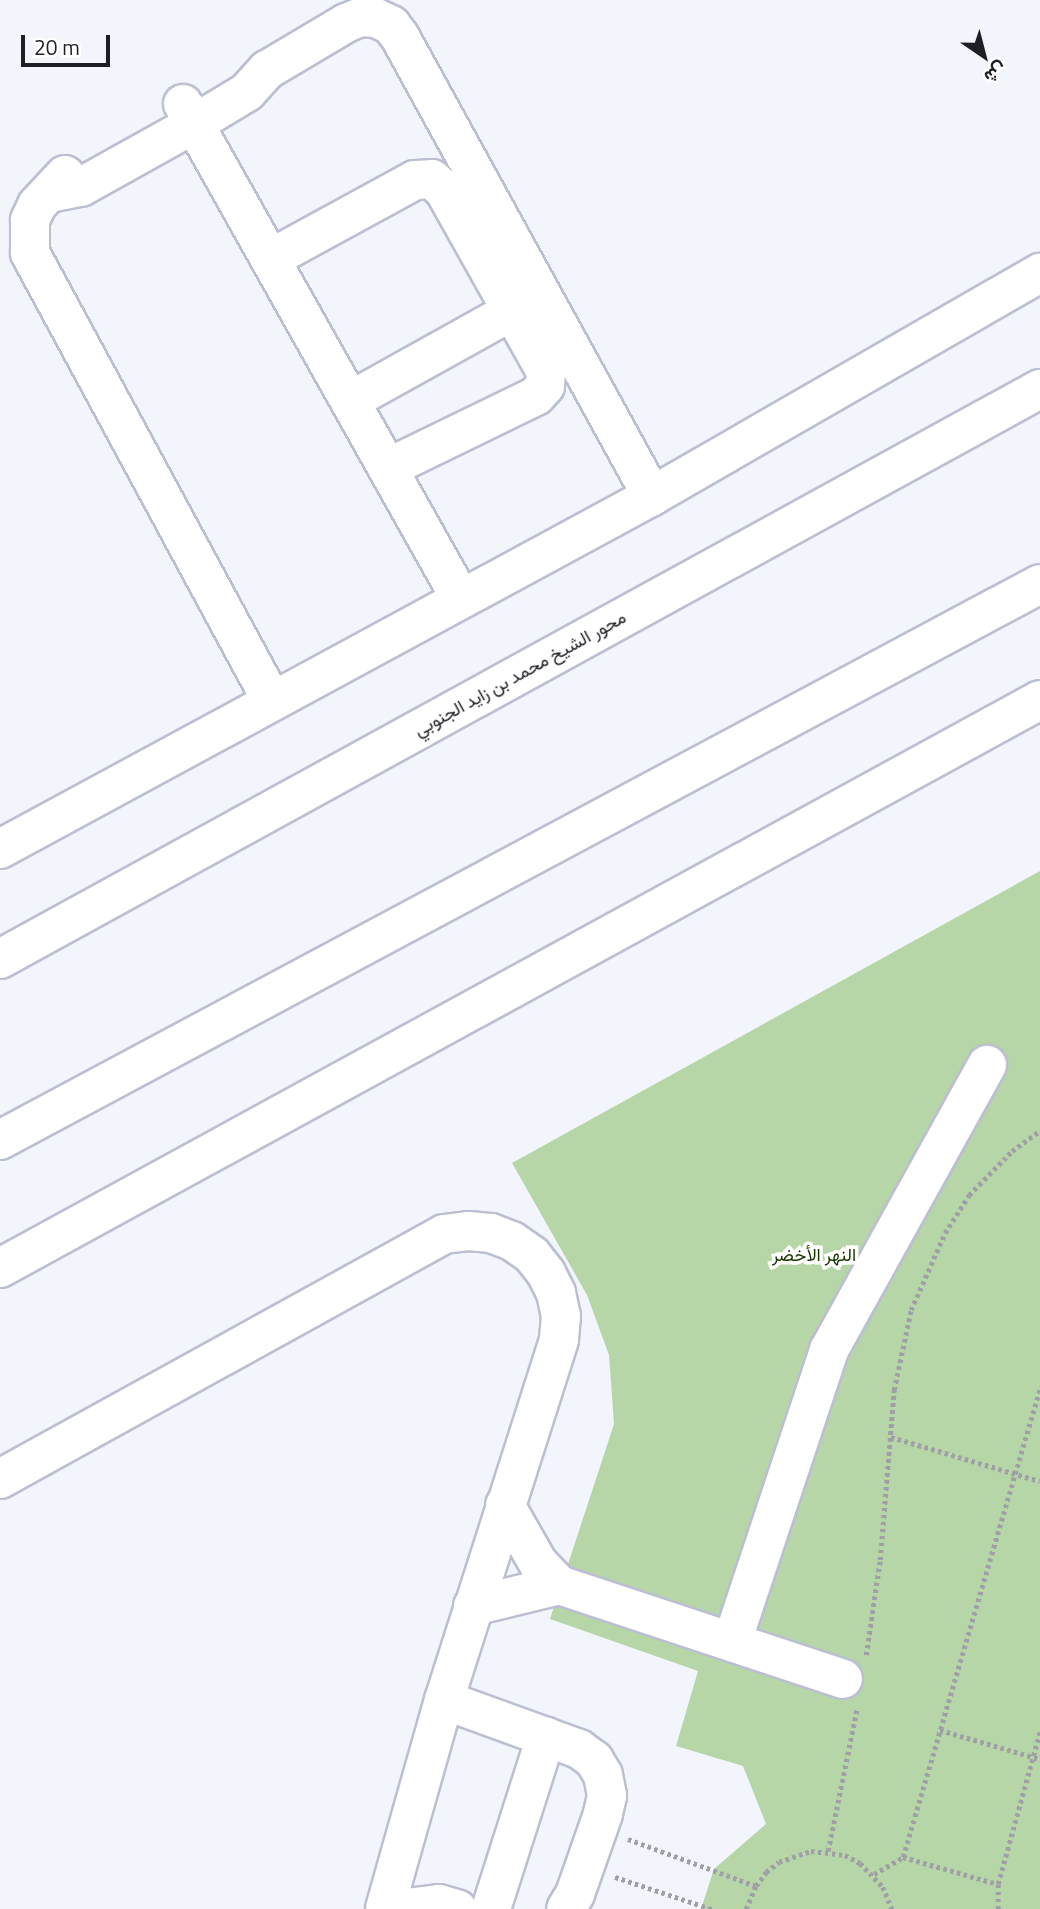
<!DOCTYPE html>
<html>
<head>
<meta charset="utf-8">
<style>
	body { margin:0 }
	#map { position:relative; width:1040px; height:1909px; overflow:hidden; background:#f3f5fc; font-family:"Titillium Web",Vazirmatn,sans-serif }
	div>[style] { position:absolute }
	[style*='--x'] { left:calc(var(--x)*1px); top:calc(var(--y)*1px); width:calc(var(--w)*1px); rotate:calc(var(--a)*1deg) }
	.green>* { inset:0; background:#b6d6a7 }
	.path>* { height:4.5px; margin-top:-2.25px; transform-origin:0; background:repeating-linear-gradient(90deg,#9ea0a6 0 3.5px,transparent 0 7px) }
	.roads { filter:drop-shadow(2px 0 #bcbfd1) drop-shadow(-2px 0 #bcbfd1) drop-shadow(0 2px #bcbfd1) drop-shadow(0 -2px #bcbfd1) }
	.minor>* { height:38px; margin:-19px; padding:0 19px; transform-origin:19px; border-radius:19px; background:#fff }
	.major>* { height:38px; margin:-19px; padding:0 19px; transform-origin:19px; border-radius:19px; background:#fff }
	.highway>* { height:38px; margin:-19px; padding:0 19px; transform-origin:19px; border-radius:19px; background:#fff }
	span { translate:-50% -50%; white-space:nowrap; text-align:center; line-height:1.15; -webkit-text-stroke:7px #fff; paint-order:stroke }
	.street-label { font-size:18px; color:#1e1f25 }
	.park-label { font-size:18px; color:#173600 }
	.north { position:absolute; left:949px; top:21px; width:70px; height:70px; -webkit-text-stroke:5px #fff; paint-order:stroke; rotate:145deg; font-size:19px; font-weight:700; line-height:28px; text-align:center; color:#1e1f25 }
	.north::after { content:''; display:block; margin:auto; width:24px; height:32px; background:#1e1f25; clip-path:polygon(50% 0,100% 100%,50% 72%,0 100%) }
	.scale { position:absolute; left:21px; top:35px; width:89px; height:32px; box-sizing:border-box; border:4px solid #1e1f25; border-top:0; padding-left:9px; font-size:21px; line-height:24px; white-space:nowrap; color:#1e1f25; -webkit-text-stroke:5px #fff; paint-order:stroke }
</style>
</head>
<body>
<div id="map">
	<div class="green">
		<i style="clip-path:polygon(1040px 871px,1040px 1909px,701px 1909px,714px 1869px,766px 1824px,743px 1766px,676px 1746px,698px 1671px,550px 1619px,614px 1424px,609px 1355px,587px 1295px,512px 1163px)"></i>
	</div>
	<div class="path">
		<i style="--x:891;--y:1437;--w:155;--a:16.5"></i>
		<i style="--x:866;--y:1655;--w:96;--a:-81.6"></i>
		<i style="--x:880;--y:1560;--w:171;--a:-85.3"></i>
		<i style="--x:894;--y:1390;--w:82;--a:-78"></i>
		<i style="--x:911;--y:1310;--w:84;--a:-66.2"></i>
		<i style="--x:945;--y:1233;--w:45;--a:-57.7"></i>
		<i style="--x:969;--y:1195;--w:62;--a:-45.7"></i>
		<i style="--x:1012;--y:1151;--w:34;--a:-36"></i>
		<i style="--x:940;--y:1730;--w:104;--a:16.2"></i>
		<i style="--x:628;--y:1839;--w:136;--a:20.2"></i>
		<i style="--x:828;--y:1851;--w:146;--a:-78.5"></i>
		<i style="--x:903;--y:1857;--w:490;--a:-73.7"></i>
		<i style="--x:874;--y:1874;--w:34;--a:-30"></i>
		<i style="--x:903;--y:1857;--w:99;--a:15.9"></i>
		<i style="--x:615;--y:1877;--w:102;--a:18.3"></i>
		<i style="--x:746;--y:1909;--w:25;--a:-67"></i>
		<i style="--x:756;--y:1886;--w:17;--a:-54"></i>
		<i style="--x:766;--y:1872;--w:16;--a:-38"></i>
		<i style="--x:779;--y:1862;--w:34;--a:-19"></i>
		<i style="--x:811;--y:1851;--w:34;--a:7"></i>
		<i style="--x:845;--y:1855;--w:17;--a:28"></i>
		<i style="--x:860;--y:1863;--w:33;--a:46"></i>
		<i style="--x:883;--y:1887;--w:24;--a:68"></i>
		<i style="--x:998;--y:1909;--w:25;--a:-90"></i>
		<i style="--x:998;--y:1884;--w:158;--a:-74.6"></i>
	</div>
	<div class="roads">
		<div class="minor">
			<i style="--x:183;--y:104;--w:568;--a:60.68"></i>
			<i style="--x:65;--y:175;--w:41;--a:133"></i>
			<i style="--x:37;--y:205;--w:17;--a:115"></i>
			<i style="--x:30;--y:220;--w:33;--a:90"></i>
			<i style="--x:30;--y:253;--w:509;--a:61.62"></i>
			<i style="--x:49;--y:193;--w:33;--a:-11"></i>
			<i style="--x:81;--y:187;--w:129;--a:-29.1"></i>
			<i style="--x:194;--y:124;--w:62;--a:-31.1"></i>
			<i style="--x:247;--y:92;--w:30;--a:-48"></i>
			<i style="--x:267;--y:70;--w:92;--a:-30.7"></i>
			<i style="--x:346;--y:23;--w:16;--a:-22"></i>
			<i style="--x:361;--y:17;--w:15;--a:4"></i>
			<i style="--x:376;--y:18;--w:17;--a:25"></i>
			<i style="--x:391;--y:25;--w:15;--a:53"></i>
			<i style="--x:400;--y:37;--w:524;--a:61.23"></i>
			<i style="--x:270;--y:259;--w:165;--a:-28.6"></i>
			<i style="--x:415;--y:180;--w:17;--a:-3"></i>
			<i style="--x:432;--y:179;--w:16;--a:43"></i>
			<i style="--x:444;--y:190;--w:209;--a:60.7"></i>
			<i style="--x:546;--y:372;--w:14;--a:94"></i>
			<i style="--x:545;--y:386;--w:13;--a:132"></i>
			<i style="--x:536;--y:396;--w:165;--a:154.1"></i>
			<i style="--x:350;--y:401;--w:185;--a:-29.1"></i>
			<i style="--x:0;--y:1479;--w:507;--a:-28.89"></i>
			<i style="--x:444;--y:1234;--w:24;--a:-7"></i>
			<i style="--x:468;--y:1231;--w:23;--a:5"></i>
			<i style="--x:491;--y:1233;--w:22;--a:21"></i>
			<i style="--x:512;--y:1241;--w:24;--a:35"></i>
			<i style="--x:532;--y:1255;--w:23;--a:52"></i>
			<i style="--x:546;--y:1273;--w:22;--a:63"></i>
			<i style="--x:556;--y:1293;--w:24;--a:78"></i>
			<i style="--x:561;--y:1316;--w:24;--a:95"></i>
			<i style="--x:559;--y:1340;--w:378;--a:107.7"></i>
			<i style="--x:444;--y:1700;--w:217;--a:105.8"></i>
			<i style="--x:505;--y:1505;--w:67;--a:60.4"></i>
			<i style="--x:538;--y:1563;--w:30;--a:46"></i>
			<i style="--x:559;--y:1585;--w:299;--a:18.3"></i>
			<i style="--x:473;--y:1606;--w:89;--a:-13.7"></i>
			<i style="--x:732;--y:1642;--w:308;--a:-71.6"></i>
			<i style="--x:829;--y:1350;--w:326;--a:-61"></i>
			<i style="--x:444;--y:1700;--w:144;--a:19.9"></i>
			<i style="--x:579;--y:1749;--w:19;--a:36"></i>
			<i style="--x:594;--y:1760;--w:17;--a:59"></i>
			<i style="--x:603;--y:1775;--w:21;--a:79"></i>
			<i style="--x:607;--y:1796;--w:18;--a:103"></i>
			<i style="--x:603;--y:1814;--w:85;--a:109.3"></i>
			<i style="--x:575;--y:1894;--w:17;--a:121"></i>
			<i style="--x:398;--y:1909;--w:41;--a:-7"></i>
			<i style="--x:439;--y:1904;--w:19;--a:16"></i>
			<i style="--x:491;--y:1909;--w:181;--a:-72.3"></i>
		</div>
		<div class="major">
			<i style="--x:0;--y:849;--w:741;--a:-28.43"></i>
			<i style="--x:652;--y:496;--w:448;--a:-29.9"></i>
			<i style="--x:0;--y:1268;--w:1185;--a:-28.64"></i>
		</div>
		<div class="highway">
			<i style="--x:0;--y:959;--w:1186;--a:-28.73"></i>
			<i style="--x:0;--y:1140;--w:1179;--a:-28.13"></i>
		</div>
	</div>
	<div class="street-label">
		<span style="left:520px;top:674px;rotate:-29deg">محور الشيخ محمد بن زايد الجنوبي</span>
	</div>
	<div class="park-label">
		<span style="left:814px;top:1255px">النهر الأخضر</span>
	</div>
	<div class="north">ش</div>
	<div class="scale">20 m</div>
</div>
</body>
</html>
